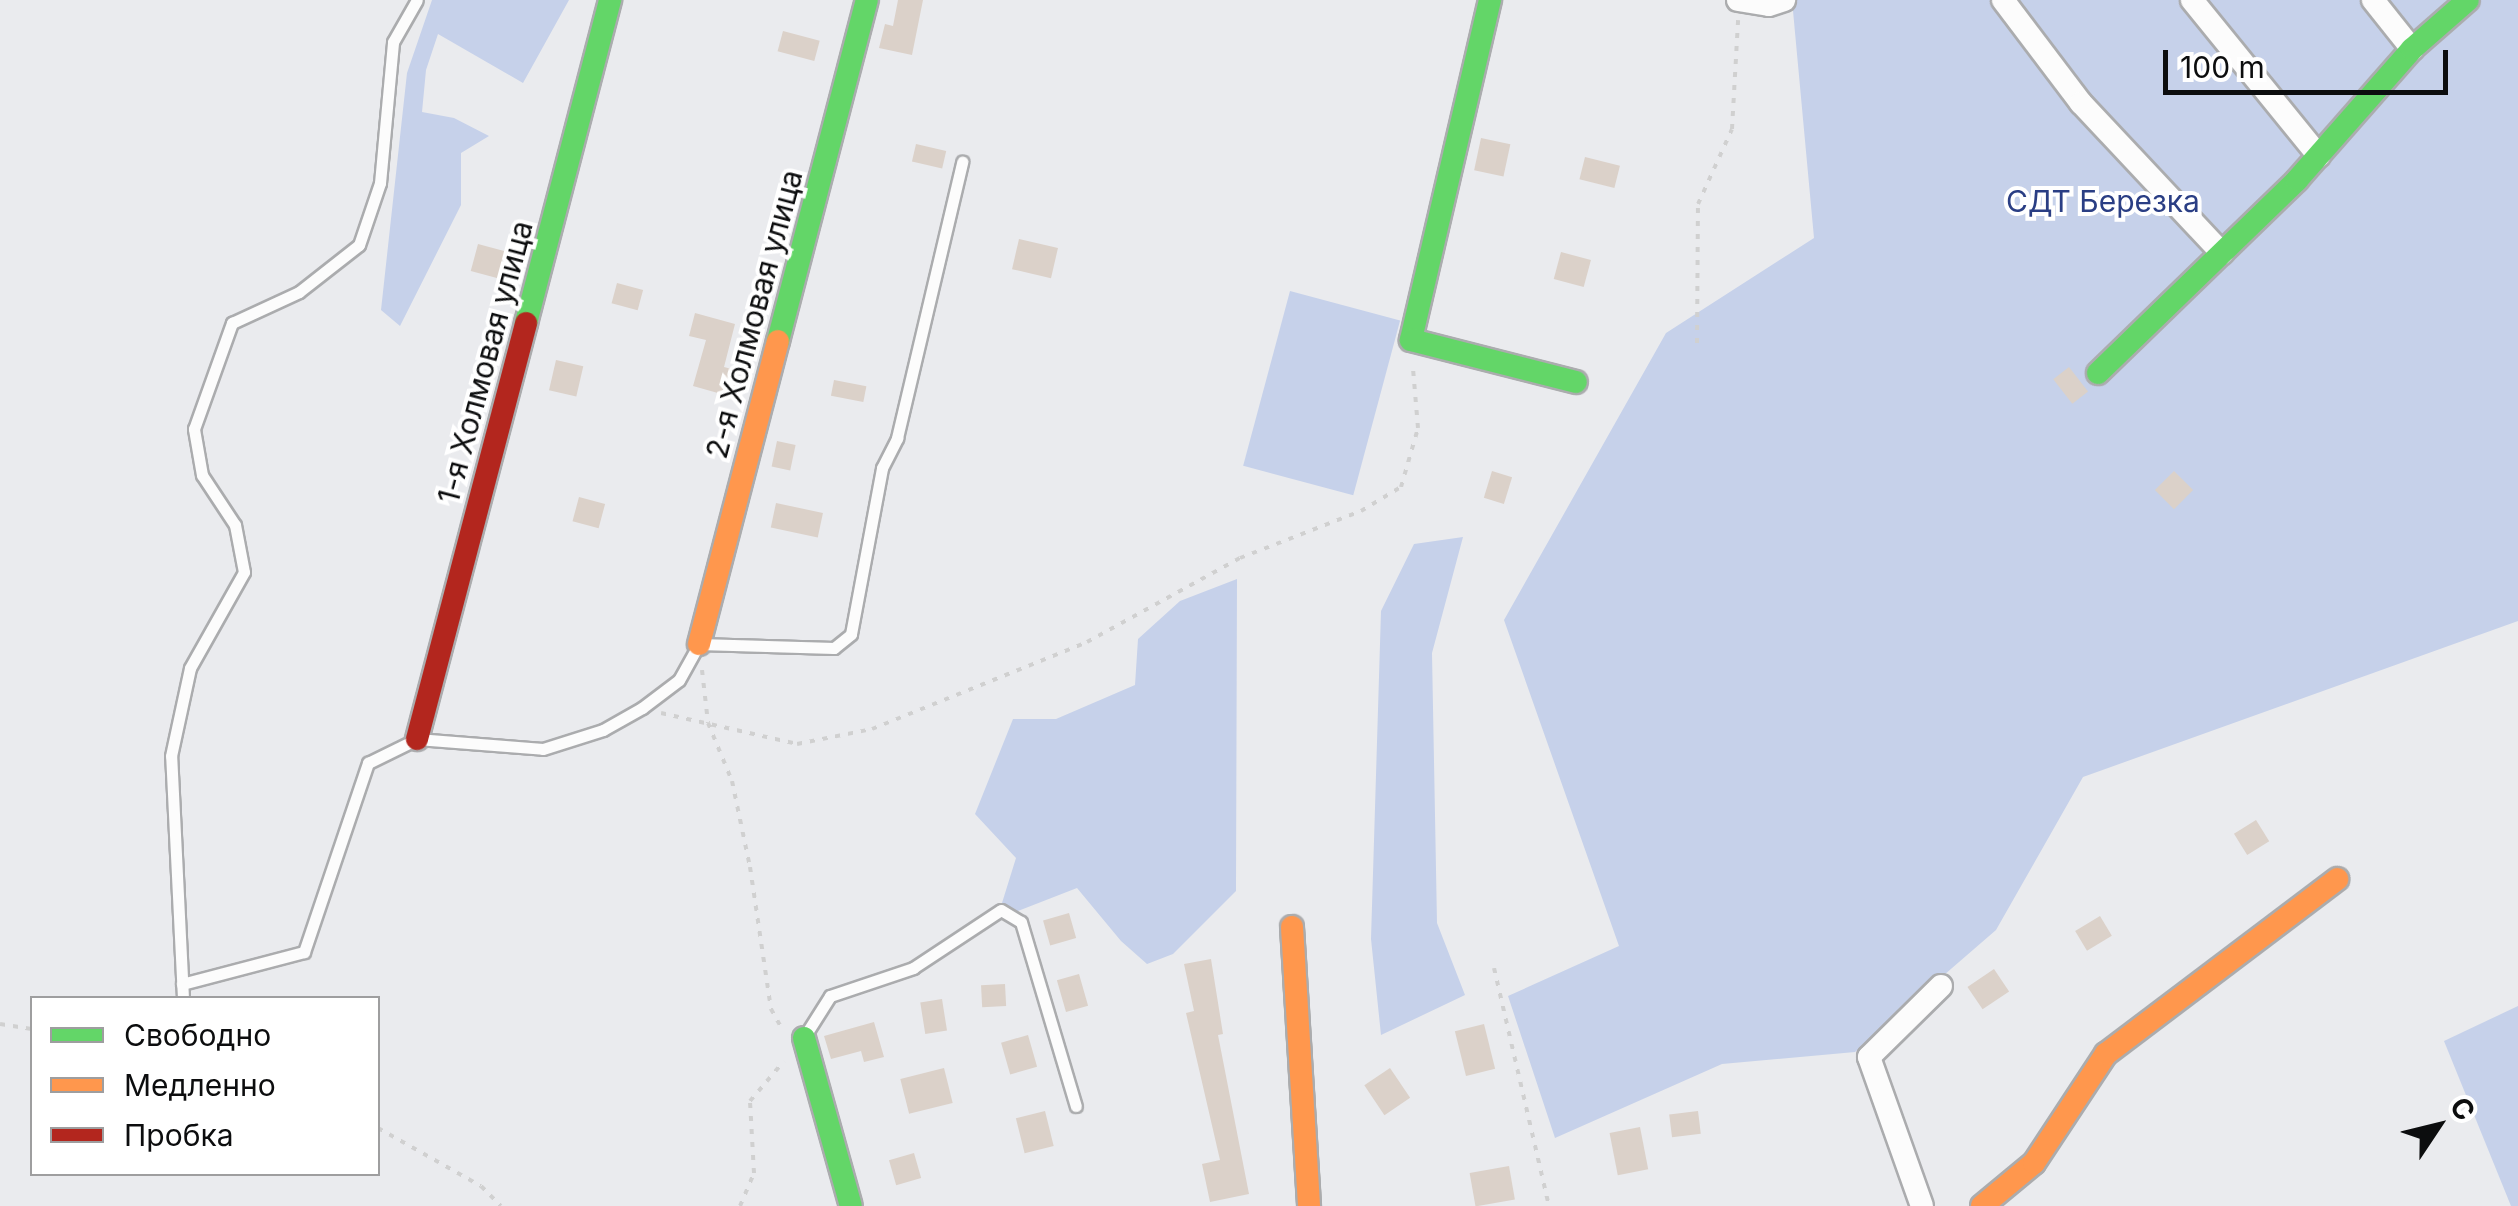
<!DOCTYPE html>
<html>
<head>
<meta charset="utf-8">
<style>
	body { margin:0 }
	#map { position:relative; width:2518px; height:1206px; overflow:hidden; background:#eaebee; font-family:Inter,sans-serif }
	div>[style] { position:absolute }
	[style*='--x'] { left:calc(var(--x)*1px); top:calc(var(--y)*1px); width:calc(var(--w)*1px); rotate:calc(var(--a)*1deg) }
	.green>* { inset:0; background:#c6d1ea; transform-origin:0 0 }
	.building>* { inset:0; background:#dbd1c9; transform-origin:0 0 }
	.path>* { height:4px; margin-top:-2px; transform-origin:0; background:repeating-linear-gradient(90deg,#d0d0d0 0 5px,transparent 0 13px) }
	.roads { filter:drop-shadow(2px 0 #abacae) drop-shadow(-2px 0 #abacae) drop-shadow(0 2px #abacae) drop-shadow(0 -2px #abacae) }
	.lane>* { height:11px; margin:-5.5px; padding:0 5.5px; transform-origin:5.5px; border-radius:5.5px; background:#fcfcfc }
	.street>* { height:22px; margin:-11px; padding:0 11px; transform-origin:11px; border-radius:11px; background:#fcfcfc }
	.fast>* { height:22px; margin:-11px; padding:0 11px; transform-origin:11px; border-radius:11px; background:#63d668 }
	.slow>* { height:22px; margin:-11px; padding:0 11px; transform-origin:11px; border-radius:11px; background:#ff974d }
	.jam>* { height:22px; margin:-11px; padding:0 11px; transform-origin:11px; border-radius:11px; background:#b3261e }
	span { translate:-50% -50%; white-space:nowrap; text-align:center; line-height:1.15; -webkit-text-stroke:8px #fff; paint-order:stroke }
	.park-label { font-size:30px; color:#2a3e84 }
	.street-label { font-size:30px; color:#0c0d0e }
	.legend { position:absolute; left:30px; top:996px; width:350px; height:180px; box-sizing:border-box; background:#fff; border:2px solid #9e9e9f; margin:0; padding:12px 18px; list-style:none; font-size:30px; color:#0c0d0e }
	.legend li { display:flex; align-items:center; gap:20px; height:50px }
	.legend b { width:50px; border:2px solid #9e9e9f }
	.north { position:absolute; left:2388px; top:1076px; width:100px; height:100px; -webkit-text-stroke:8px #fff; paint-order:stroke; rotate:55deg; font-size:28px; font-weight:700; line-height:40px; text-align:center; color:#0c0d0e }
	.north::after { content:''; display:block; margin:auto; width:35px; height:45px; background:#0c0d0e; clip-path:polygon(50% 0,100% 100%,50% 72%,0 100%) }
	.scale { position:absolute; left:2163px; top:50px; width:285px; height:45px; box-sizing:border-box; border:5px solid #0c0d0e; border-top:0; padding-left:12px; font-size:30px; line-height:35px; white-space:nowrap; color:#0c0d0e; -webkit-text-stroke:8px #fff; paint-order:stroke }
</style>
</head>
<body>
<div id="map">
	<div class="green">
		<i style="clip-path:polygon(432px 0,569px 0,523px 83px,438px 34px,426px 70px,422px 112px,454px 118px,489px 136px,461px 153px,461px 205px,400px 326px,381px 310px,407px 73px)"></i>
		<i style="clip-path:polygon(1792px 0,2518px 0,2518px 621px,2083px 777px,1996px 930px,1855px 1052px,1722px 1064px,1555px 1138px,1508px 996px,1619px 946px,1504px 620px,1666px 333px,1814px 238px)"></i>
		<i style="left:1290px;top:291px;width:114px;height:181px;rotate:15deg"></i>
		<i style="clip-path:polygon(1463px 537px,1432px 653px,1437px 923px,1465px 995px,1381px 1035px,1371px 939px,1381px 611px,1414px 544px)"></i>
		<i style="clip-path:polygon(1237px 579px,1236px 891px,1173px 954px,1147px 964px,1121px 941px,1077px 888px,997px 919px,1016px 858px,975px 814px,1013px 719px,1056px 719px,1135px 685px,1138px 639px,1180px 601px)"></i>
		<i style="clip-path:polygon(2518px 1006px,2518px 1206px,2511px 1206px,2444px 1041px)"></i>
	</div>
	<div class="building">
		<i style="clip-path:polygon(898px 0,923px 0,912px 55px,879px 48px,885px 24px,893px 26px)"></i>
		<i style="left:783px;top:31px;width:38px;height:21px;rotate:15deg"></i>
		<i style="left:1481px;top:138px;width:30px;height:33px;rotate:12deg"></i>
		<i style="left:916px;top:144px;width:31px;height:18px;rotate:13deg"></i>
		<i style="left:1585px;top:157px;width:36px;height:23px;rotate:14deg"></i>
		<i style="left:1019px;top:239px;width:40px;height:31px;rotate:13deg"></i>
		<i style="left:478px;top:244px;width:28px;height:28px;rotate:15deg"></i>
		<i style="left:1561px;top:252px;width:31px;height:28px;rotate:15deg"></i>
		<i style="left:617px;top:283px;width:27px;height:21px;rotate:15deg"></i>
		<i style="clip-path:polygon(695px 313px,735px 324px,724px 367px,739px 371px,732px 397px,693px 386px,706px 340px,689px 336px)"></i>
		<i style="left:556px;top:360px;width:28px;height:31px;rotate:13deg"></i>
		<i style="left:2069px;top:367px;width:31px;height:20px;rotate:52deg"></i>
		<i style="left:834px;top:380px;width:33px;height:16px;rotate:11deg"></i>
		<i style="left:777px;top:441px;width:19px;height:26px;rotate:12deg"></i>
		<i style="left:1492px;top:471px;width:21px;height:28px;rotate:17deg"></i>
		<i style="left:2174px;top:471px;width:27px;height:27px;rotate:45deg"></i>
		<i style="left:579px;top:497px;width:27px;height:25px;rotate:15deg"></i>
		<i style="left:776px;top:503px;width:48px;height:25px;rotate:12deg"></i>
		<i style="left:2256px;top:820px;width:25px;height:26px;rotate:58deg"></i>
		<i style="left:1069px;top:913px;width:26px;height:27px;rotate:74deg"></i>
		<i style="left:2100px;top:916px;width:23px;height:29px;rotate:59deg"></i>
		<i style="clip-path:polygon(1211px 959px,1223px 1034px,1218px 1035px,1249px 1194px,1210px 1202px,1202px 1164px,1220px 1160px,1186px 1013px,1194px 1011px,1184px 964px)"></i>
		<i style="left:1994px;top:969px;width:27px;height:32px;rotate:56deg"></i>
		<i style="left:1079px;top:974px;width:33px;height:23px;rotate:74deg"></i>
		<i style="left:1005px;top:984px;width:22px;height:24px;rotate:87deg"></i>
		<i style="left:942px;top:999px;width:32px;height:22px;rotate:81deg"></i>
		<i style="clip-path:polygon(874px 1022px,884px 1057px,864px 1062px,861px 1051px,831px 1059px,824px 1036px)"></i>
		<i style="left:1484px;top:1024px;width:46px;height:30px;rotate:76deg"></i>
		<i style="left:1028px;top:1035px;width:33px;height:28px;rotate:74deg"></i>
		<i style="left:944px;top:1068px;width:36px;height:45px;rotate:76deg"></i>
		<i style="left:1390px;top:1068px;width:36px;height:31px;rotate:56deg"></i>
		<i style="left:1045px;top:1111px;width:36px;height:30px;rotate:76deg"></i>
		<i style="left:1698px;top:1111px;width:23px;height:29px;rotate:83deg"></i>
		<i style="left:1640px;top:1127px;width:43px;height:31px;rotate:79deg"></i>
		<i style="left:914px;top:1153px;width:26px;height:26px;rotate:74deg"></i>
		<i style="left:1509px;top:1166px;width:34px;height:40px;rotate:80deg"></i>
	</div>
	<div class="path">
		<i style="--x:1697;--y:343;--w:139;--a:-89.6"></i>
		<i style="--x:1698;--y:204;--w:82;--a:-65.6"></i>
		<i style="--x:1732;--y:129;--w:109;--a:-86.8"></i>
		<i style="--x:702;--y:670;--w:53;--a:83.5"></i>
		<i style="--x:708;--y:723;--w:63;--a:67.5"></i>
		<i style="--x:732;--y:781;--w:88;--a:78.2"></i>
		<i style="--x:750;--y:867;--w:144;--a:81.6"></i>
		<i style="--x:771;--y:1009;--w:23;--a:61"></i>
		<i style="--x:661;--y:713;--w:139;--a:12.8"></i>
		<i style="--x:797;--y:744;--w:76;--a:-11.3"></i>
		<i style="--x:872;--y:729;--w:232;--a:-22"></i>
		<i style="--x:1087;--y:642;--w:175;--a:-28.8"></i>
		<i style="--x:1240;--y:558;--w:130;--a:-21.2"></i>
		<i style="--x:1361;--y:511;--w:47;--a:-31"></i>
		<i style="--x:1401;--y:487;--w:61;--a:-73.9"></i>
		<i style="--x:1418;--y:428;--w:60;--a:-94.8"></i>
		<i style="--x:1494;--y:968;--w:244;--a:77"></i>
		<i style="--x:0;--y:1024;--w:32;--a:9"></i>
		<i style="--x:378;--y:1128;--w:118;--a:29.4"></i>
		<i style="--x:481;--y:1186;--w:28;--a:45"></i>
		<i style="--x:740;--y:1206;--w:36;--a:-67"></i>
		<i style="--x:754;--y:1173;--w:72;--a:-93.2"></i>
		<i style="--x:750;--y:1101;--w:52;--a:-49.6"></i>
	</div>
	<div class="roads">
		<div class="lane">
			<i style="--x:182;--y:984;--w:126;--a:-14.7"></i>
			<i style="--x:304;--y:952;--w:200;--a:-71.3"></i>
			<i style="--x:368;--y:763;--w:55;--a:-26.1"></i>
			<i style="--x:417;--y:739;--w:126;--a:4.5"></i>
			<i style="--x:543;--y:749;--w:63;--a:-17.6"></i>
			<i style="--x:603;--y:730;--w:45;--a:-29.4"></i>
			<i style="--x:642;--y:708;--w:46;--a:-37.1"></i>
			<i style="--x:679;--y:680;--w:41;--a:-60.9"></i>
			<i style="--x:699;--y:644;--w:135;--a:1.7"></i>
			<i style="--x:834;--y:648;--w:22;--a:-39"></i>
			<i style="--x:851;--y:634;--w:169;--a:-79.4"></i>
			<i style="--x:882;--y:468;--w:34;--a:-63"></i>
			<i style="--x:897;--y:438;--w:284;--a:-76.7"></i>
			<i style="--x:183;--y:998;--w:242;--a:-92.8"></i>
			<i style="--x:171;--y:756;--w:90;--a:-77.8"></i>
			<i style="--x:190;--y:668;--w:110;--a:-60.6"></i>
			<i style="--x:244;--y:572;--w:48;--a:-100.8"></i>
			<i style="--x:235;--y:525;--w:60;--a:-123.4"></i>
			<i style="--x:202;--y:475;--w:47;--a:-99.9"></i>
			<i style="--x:194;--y:429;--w:113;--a:-70.3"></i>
			<i style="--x:232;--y:323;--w:74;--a:-24.8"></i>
			<i style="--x:299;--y:292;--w:76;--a:-38.1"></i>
			<i style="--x:359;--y:245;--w:65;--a:-71.3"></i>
			<i style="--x:380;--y:183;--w:142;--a:-84.7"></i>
			<i style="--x:393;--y:42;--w:48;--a:-60.3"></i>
			<i style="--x:806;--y:1034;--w:45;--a:-57.7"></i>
			<i style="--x:830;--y:996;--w:88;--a:-18.6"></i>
			<i style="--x:913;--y:968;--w:105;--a:-33.4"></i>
			<i style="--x:1001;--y:910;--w:23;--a:31"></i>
			<i style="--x:1021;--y:922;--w:192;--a:73.4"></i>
		</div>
		<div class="street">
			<i style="--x:1738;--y:0;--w:31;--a:9"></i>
			<i style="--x:1769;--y:5;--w:16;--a:-18"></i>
			<i style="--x:2003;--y:0;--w:129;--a:52.9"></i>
			<i style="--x:2081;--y:103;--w:206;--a:46.8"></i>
			<i style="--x:2192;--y:0;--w:201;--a:50.9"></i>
			<i style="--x:2373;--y:0;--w:63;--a:51.5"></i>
			<i style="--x:1922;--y:1206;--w:158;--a:-109.6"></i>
			<i style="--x:1869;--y:1057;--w:101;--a:-44.6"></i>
		</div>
		<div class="fast">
			<i style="--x:1490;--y:0;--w:349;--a:103.1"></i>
			<i style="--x:1411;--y:340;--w:170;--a:14.3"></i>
			<i style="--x:526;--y:323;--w:334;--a:-75.4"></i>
			<i style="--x:778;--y:341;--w:352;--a:-75.4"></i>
			<i style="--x:2098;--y:373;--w:277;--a:-44.1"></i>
			<i style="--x:2297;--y:180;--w:174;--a:-48.7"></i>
			<i style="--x:2412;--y:49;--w:74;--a:-41.2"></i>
			<i style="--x:804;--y:1038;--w:174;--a:74.4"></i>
		</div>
		<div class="slow">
			<i style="--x:699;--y:644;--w:313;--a:-75.4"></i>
			<i style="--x:1292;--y:927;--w:280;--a:86.5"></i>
			<i style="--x:1982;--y:1206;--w:67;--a:-39.6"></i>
			<i style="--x:2034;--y:1163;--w:131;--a:-56.6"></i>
			<i style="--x:2106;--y:1054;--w:290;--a:-37.1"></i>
		</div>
		<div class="jam">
			<i style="--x:417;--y:739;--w:430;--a:-75.3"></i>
		</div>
	</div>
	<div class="park-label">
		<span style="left:2103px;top:201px">СДТ Березка</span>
	</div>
	<div class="street-label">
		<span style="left:754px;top:314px;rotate:-75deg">2-я Холмовая улица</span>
		<span style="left:485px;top:362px;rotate:-75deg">1-я Холмовая улица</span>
	</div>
	<ul class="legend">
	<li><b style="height:12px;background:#63d668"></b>Свободно</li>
	<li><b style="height:12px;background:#ff974d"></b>Медленно</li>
	<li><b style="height:12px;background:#b3261e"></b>Пробка</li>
	</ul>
	<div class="north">С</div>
	<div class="scale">100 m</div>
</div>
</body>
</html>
